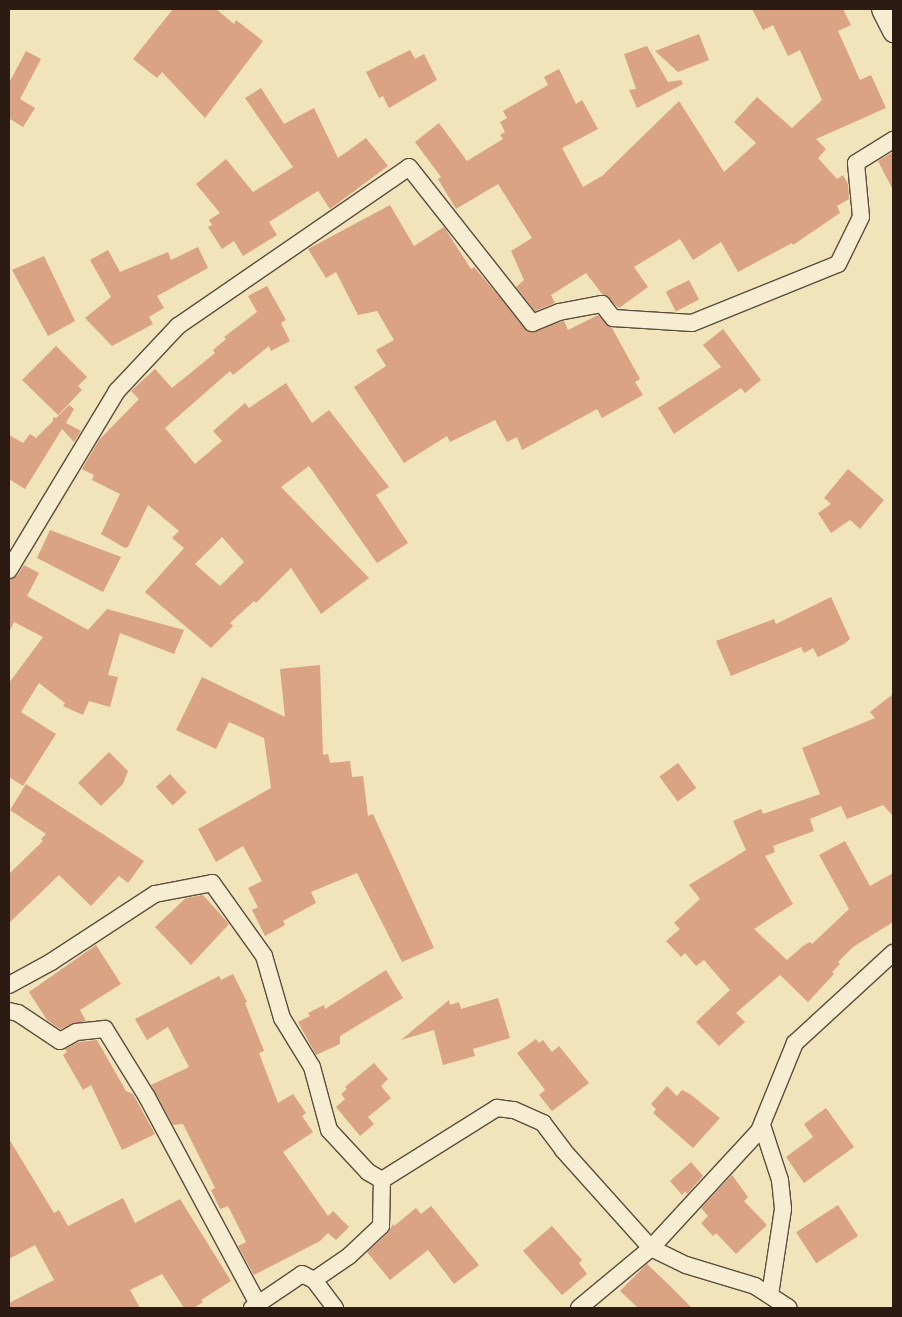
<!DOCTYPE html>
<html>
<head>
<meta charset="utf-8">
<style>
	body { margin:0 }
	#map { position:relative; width:902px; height:1317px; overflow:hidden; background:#f1e4bb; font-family:Alegreya,serif }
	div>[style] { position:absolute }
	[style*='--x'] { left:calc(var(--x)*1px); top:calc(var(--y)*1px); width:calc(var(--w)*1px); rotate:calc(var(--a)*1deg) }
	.building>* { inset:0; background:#daa383; transform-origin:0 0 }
	.roads { filter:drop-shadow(1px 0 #5c4d3d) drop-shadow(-1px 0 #5c4d3d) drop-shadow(0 1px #5c4d3d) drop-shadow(0 -1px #5c4d3d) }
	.minor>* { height:16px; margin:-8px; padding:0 8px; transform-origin:8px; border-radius:8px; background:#f6edd3 }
	.tertiary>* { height:21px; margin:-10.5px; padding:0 10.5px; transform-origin:10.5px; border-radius:10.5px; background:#f6edd3 }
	span { translate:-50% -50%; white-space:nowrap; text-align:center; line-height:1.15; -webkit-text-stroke:4px #f6edd3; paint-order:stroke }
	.frame { position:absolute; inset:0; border:10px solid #2b1b13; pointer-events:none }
</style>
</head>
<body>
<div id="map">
	<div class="building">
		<i style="clip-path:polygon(173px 9px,216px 9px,234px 24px,236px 20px,263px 41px,205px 118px,162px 72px,157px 78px,133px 59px)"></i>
		<i style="clip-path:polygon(752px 9px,843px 9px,851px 25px,838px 31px,860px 80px,871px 75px,886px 108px,816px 139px,826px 149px,818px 158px,837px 179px,843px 175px,848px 184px,849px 199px,837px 206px,840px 213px,793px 245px,792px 243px,738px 272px,721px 242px,693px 260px,680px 239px,634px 267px,648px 287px,619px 308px,602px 294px,586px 273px,551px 295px,555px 303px,535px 311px,516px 287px,524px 280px,511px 251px,532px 238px,498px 184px,456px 209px,438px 179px,441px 177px,415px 142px,439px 123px,467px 161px,503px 139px,500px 135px,505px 132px,500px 122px,507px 118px,503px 111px,548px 85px,544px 77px,559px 69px,576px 104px,582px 100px,598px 129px,562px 148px,583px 187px,602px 176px,679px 101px,724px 172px,756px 143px,734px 122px,757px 97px,792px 128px,822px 100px,800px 50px,788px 56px,773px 25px,763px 30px)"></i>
		<i style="clip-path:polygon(699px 34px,709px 60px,678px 72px,655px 51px)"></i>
		<i style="clip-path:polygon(647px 46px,668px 82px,681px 80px,683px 84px,637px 108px,629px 90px,636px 89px,624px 54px)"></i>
		<i style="clip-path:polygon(410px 50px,415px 59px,424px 54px,437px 80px,389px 108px,383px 96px,379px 98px,366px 72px)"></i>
		<i style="clip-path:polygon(26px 51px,41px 59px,20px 99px,35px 108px,23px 127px,10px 119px,9px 122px,9px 83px)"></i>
		<i style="clip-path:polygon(261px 88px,284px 124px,314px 108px,338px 158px,366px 138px,388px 166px,330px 209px,318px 191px,297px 204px,269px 222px,277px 235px,243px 256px,234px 241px,222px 249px,208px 227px,212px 225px,209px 220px,220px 213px,196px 184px,226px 159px,253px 192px,293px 167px,245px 98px)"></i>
		<i style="clip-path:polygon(893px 152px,893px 190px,878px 161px)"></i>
		<i style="clip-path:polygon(390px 205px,414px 246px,444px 227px,471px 269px,474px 267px,529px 332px,564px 321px,568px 330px,598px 315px,612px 328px,640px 379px,635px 382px,643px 395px,602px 418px,597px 409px,522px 450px,517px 437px,507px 442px,495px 420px,450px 442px,447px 436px,404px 463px,354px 387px,386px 366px,376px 350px,394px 340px,377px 311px,358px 315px,336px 272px,326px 278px,308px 249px)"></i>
		<i style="clip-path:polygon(198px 247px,208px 268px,157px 296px,164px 308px,149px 317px,153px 324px,112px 346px,85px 318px,111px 297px,90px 260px,108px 250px,120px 272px,168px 252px,171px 260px)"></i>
		<i style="clip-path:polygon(44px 256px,75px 321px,48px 336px,12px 270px)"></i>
		<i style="left:689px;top:280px;width:22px;height:26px;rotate:63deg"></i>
		<i style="clip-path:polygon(evenodd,267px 286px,286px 320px,281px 323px,290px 341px,271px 351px,269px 346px,233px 375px,230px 371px,165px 428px,195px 464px,222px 441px,213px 431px,245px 403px,249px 408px,286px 383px,312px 423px,329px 410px,389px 487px,376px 495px,408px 543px,377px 563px,309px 466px,281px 487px,369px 578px,321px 614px,291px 568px,256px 603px,254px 601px,230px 623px,233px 626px,211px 648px,145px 592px,184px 548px,172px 538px,179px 531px,148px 505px,128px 547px,125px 548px,101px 534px,120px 494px,92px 480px,94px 475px,82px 469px,99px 440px,139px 399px,131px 391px,155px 369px,172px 388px,215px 353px,213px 350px,226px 339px,224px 337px,257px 312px,248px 296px,267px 286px,222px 537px,244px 562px,220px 586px,195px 564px,222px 537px)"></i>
		<i style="clip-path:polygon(723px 329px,761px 380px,745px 393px,741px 388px,674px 434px,658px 408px,721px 367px,703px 345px)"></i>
		<i style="clip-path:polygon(56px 346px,87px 377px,78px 386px,82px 390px,58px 415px,22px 380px)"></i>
		<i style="clip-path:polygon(69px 405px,74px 409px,66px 423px,81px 431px,74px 442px,62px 429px,25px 489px,9px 479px,9px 435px,23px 443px,30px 434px,36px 438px,53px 421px,53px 417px,56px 418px)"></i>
		<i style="clip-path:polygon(848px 469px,884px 500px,860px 529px,850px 520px,831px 533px,818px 513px,831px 504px,824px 498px)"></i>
		<i style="clip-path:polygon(50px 530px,121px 557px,103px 592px,37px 558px)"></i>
		<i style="clip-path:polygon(24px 565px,39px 573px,27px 596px,88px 630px,107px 609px,184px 630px,174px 654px,120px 633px,108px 675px,118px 677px,110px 707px,89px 701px,83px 715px,63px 706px,65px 703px,39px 683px,21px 712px,56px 734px,23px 786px,9px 777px,9px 683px,43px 637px,14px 622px,9px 632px,9px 580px,17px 576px)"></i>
		<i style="clip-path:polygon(831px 597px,850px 639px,844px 644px,818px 657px,813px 648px,804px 653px,801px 647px,731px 676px,716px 641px,774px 619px,776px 624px)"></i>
		<i style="clip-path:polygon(320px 665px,323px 755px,328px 754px,330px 763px,350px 761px,352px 777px,363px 776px,368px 816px,373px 814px,434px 948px,402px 962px,357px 873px,311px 892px,316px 903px,283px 921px,285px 925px,265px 936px,252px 910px,258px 907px,248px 888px,262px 881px,243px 846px,216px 862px,198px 829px,271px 788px,264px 738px,229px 722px,216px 749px,176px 730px,202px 677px,285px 717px,280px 669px)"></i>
		<i style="clip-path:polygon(893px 694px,893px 816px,883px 805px,847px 819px,841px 806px,810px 819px,814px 831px,773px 846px,775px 852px,765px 856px,793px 904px,754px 929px,787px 960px,803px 946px,810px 942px,812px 944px,849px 909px,819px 855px,845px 841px,870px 886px,893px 873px,893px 922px,853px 947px,838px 962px,840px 964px,832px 972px,834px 974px,808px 1002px,780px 975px,736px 1013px,745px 1022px,719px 1046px,696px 1022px,730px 990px,704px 960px,696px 966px,685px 953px,681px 957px,666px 941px,680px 929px,674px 923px,700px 899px,689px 885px,746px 850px,733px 821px,761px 809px,763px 814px,820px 794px,802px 748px,875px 718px,870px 712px)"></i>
		<i style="clip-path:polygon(109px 752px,128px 771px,123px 784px,101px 806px,78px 783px)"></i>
		<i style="left:678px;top:763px;width:31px;height:23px;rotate:54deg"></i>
		<i style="left:170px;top:774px;width:25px;height:19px;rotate:48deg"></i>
		<i style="clip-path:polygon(26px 784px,144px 861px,128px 883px,119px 876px,91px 906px,59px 875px,9px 923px,9px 874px,43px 841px,41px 839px,46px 834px,10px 810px)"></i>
		<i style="clip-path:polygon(203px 895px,229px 924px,191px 965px,155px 927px,186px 898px)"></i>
		<i style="clip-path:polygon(96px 945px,121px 984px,80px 1010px,86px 1021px,60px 1029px,47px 1020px,29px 992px)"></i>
		<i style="clip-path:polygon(386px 970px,403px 998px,340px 1036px,340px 1044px,316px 1055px,298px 1022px,310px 1016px,308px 1013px,324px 1005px,325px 1009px)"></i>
		<i style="clip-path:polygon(233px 974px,247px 1002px,245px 1003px,264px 1051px,259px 1053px,278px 1103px,293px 1094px,306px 1113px,302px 1116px,313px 1132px,283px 1152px,328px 1216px,333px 1211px,349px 1227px,336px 1240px,328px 1233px,320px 1241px,254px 1275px,238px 1246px,246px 1242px,228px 1206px,220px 1209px,211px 1190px,215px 1188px,183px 1124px,173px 1125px,151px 1085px,189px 1067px,168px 1027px,147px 1040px,135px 1019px,219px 976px,221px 980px)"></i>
		<i style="clip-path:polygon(498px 998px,510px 1038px,473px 1049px,475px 1056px,443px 1065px,434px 1030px,401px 1040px,449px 1000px,450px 1005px,459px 1002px,461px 1009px)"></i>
		<i style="clip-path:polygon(536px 1039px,539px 1043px,543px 1040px,552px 1052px,559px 1046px,589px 1083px,552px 1111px,539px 1095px,545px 1090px,517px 1053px)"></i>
		<i style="clip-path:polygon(97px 1040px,126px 1091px,133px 1094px,155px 1134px,122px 1150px,91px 1085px,83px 1090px,63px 1055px,67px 1052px,65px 1049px,79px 1042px)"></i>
		<i style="clip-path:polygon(374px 1063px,388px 1079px,381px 1086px,391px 1098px,368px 1117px,374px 1124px,360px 1136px,336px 1107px,345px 1099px,341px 1094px,347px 1089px,345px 1087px)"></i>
		<i style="clip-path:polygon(667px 1086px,677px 1096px,682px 1090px,690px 1094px,720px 1118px,693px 1148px,653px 1113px,656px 1109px,651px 1104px)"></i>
		<i style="clip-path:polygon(826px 1108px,854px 1147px,804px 1183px,786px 1157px,813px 1137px,804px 1124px)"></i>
		<i style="clip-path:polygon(9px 1139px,54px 1213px,59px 1210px,68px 1226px,123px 1198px,135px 1223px,180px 1199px,231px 1281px,201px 1300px,203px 1302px,194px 1308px,184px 1308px,162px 1274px,130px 1290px,140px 1308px,9px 1308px,9px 1303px,54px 1280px,35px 1245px,9px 1259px)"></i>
		<i style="clip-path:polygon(691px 1162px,703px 1176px,687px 1194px,685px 1191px,682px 1195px,670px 1181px)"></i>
		<i style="clip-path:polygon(732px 1175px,748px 1197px,744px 1201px,767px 1225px,736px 1254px,716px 1233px,713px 1236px,701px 1223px,708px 1216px,701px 1208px)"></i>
		<i style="left:838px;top:1205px;width:37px;height:50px;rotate:57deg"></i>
		<i style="clip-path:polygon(431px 1206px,479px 1265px,454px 1284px,428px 1250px,390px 1280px,367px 1252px,388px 1233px,393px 1224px,394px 1226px,416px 1208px,421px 1214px)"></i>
		<i style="clip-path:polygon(552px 1226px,582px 1260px,579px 1263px,587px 1274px,562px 1295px,523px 1251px)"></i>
		<i style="clip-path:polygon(647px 1264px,667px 1283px,692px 1308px,638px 1308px,620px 1291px)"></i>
	</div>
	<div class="roads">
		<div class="minor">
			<i style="--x:9;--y:570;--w:209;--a:-58.9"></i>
			<i style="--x:117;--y:391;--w:89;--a:-46.8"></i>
			<i style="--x:178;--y:326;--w:280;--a:-34.5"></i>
			<i style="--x:409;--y:167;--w:199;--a:51.7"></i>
			<i style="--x:532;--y:323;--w:29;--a:-22"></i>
			<i style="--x:559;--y:312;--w:44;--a:-10.5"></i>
			<i style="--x:602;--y:304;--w:18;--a:52"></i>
			<i style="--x:613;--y:318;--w:79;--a:3.6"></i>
			<i style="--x:692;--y:323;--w:157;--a:-22"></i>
			<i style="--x:838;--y:264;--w:52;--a:-63.9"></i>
			<i style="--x:861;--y:217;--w:54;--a:-95.3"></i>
			<i style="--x:856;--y:163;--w:44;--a:-31.9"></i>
			<i style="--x:9;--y:985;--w:48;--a:-28.7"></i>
			<i style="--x:51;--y:962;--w:124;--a:-33.2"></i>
			<i style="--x:155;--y:894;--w:58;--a:-10.9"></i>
			<i style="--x:212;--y:883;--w:90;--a:54.5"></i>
			<i style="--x:264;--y:956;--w:65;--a:73.8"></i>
			<i style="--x:282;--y:1018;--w:57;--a:58.5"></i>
			<i style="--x:312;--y:1067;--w:65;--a:74.9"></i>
			<i style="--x:329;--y:1130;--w:57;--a:47.1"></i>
			<i style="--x:368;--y:1172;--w:16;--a:30"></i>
			<i style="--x:382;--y:1180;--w:136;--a:-32.1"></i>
			<i style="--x:497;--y:1108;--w:17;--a:7"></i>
			<i style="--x:514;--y:1110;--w:32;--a:24"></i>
			<i style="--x:543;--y:1123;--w:34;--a:53"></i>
			<i style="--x:563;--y:1150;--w:132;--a:48.1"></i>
			<i style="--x:651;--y:1248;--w:39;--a:26"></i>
			<i style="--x:686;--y:1265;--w:72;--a:16.9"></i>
			<i style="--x:755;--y:1286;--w:40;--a:32.9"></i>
			<i style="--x:9;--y:1011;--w:9;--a:13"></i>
			<i style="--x:18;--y:1013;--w:50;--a:33.7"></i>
			<i style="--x:60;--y:1041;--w:18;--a:-29"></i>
			<i style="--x:76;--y:1032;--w:29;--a:-6"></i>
			<i style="--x:105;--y:1029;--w:80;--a:58.3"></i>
			<i style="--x:147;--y:1097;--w:235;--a:61.8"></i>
			<i style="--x:762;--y:1125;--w:58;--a:71.9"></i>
			<i style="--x:780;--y:1180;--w:29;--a:84"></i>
			<i style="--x:783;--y:1209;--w:87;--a:98.6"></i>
			<i style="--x:314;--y:1280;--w:42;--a:-34.4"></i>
			<i style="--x:349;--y:1256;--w:44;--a:-43.2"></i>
			<i style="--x:381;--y:1226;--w:46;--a:-88.8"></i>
			<i style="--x:252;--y:1308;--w:60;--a:-34.2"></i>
			<i style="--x:302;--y:1274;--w:13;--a:27"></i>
			<i style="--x:314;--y:1280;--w:35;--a:53"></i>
			<i style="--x:579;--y:1308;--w:94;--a:-39.8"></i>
			<i style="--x:651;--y:1248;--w:159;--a:-47.3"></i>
			<i style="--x:759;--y:1131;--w:95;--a:-67.8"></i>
			<i style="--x:795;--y:1043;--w:133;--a:-42.6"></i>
		</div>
		<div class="tertiary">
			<i style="--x:882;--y:9;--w:25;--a:63"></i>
		</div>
	</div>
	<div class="frame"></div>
</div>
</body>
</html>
